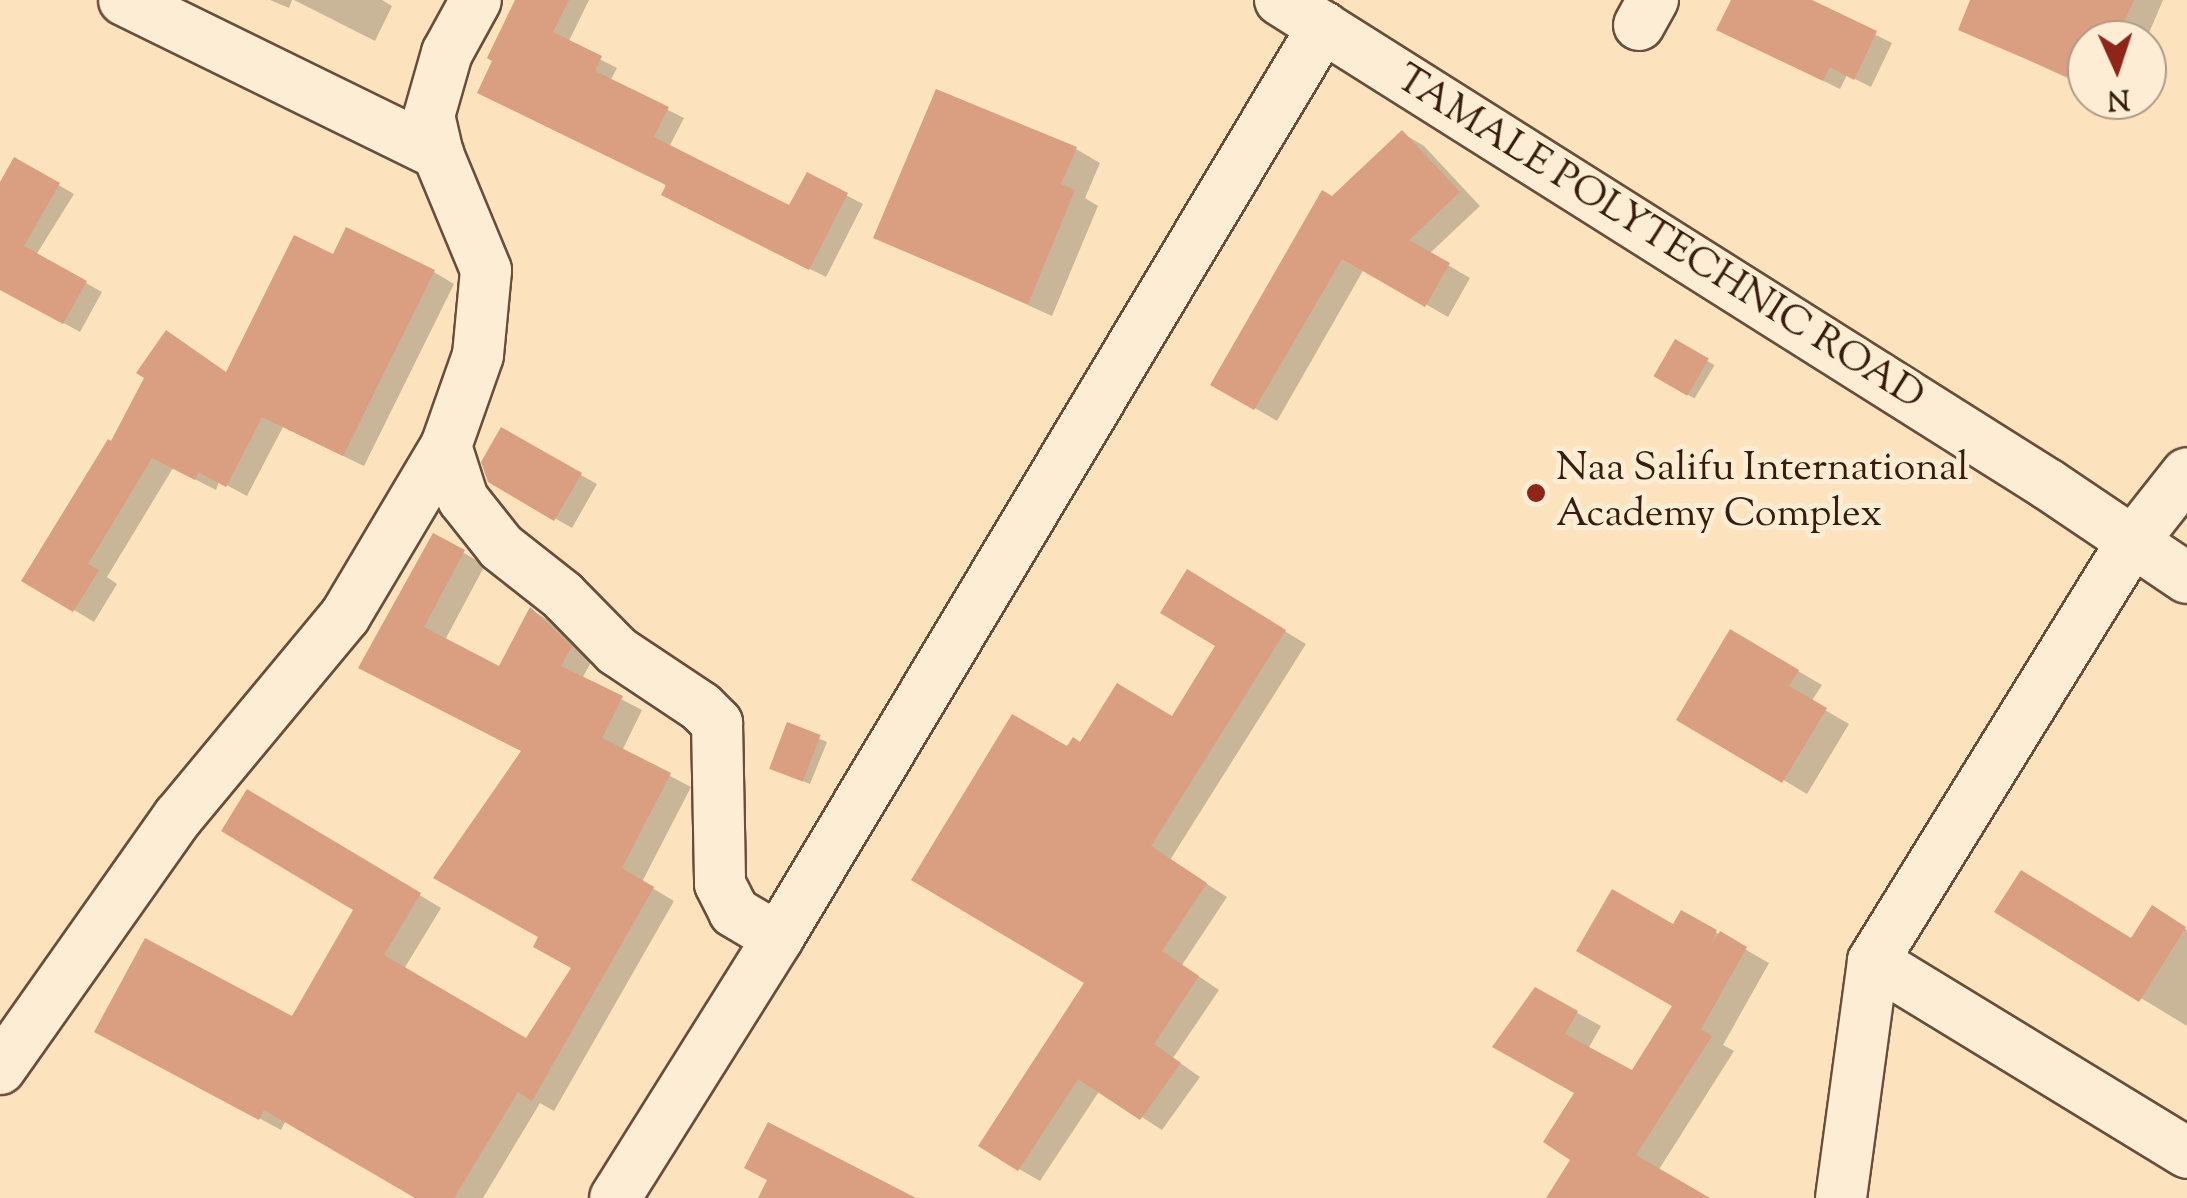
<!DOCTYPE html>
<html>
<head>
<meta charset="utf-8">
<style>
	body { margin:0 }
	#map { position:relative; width:2187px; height:1198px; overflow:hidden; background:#fce3be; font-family:"Sorts Mill Goudy",serif }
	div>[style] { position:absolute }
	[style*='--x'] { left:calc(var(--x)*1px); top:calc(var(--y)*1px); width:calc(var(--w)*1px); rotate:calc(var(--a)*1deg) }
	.shadow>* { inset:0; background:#0003; transform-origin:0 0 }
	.building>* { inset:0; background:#da9e80; transform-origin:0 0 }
	.roads { filter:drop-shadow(2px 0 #694e3b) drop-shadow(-2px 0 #694e3b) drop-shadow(0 2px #694e3b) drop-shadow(0 -2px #694e3b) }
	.street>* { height:50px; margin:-25px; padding:0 25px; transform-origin:25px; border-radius:25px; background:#fdedd5 }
	.dots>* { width:28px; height:28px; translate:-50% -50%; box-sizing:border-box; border:5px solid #fdedd5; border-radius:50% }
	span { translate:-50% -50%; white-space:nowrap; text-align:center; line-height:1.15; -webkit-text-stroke:10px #fdedd5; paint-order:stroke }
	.street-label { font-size:40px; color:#381d0f }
	.poi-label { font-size:40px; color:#381d0f }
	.left { translate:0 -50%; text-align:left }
	.north { position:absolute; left:2067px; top:20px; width:100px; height:100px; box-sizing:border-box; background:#fdedd5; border:2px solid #ae9a86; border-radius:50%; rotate:177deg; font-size:28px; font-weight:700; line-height:40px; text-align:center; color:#381d0f }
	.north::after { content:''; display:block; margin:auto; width:35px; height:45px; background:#8f2418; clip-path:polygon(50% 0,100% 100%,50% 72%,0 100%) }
</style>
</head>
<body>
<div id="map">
	<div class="shadow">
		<i style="clip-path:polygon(270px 0,292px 0,289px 8px)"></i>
		<i style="clip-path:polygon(294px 0,382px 0,392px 6px,375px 41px)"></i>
		<i style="clip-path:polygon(519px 0,589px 0,568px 43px,617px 68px,610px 81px,684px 118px,669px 147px,791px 209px,808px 175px,863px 204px,826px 277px,680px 204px)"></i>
		<i style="clip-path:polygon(1735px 0,1806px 0,1892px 43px,1871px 87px,1847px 75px,1840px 89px,1736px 38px)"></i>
		<i style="clip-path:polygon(1974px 0,2163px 0,2146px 40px,2087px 40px,2087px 87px,1961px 29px)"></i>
		<i style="clip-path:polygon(1402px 133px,1424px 146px,1480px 206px,1429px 254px,1470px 278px,1448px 317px,1364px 269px,1277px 421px,1213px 384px,1332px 199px)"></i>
		<i style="clip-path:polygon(1076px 149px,1100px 163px,1085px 198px,1098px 206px,1052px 316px,876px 237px)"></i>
		<i style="clip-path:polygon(15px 160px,74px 194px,36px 255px,102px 292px,80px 332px,0 288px,0 187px)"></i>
		<i style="clip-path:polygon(334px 257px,434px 272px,454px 284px,364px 466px,283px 427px,247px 496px,219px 481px,216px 490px,173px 468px,107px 577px,117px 584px,94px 622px,25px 580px,228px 374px)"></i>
		<i style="left:1676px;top:342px;width:45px;height:39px;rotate:31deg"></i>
		<i style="clip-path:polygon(502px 431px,597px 484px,572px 528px,490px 481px)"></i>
		<i style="clip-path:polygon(434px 536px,485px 565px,445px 640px,500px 670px,531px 610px,552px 622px,592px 660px,582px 679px,642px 710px,622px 751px,691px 787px,642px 882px,674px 901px,554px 1111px,540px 1103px,483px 1198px,420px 1198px,286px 1120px,281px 1130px,118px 1043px,293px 1019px,357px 909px,248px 792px,441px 908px,404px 969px,527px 1041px,574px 968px,542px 936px,524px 751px,383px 679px)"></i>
		<i style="clip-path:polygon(1188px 573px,1306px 644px,1170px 860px,1227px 897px,1182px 965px,1219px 990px,1173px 1058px,1200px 1077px,1162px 1130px,1100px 1090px,1040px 1181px,1019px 1169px,1087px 983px,1068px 750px,1173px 719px,1219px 646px)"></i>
		<i style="clip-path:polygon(1731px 632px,1822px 685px,1811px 702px,1849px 724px,1807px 794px,1680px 719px)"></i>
		<i style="clip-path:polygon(788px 725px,827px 742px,810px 784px,778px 771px)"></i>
		<i style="clip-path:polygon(2152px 909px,2187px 930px,2187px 1026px,1998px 911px,2132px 940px)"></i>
		<i style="clip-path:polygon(1682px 913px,1769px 963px,1723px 1045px,1734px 1051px,1658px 1171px,1705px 1198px,1549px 1198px,1574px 1159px,1578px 1092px,1536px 990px,1601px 1026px,1588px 1049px,1632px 1074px,1676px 1005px,1674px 927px)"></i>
	</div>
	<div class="building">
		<i style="clip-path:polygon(515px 0,569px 0,553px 32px,602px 56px,595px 71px,669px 107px,654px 137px,789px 205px,807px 172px,848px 193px,809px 270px,661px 195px,666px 185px,477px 93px,492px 61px,487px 58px)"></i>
		<i style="clip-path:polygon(1731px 0,1812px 0,1877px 31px,1854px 80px,1830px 67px,1823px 81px,1716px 30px)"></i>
		<i style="clip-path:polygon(1970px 0,2134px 0,2116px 40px,2087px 40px,2087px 85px,1958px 30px)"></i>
		<i style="clip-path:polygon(936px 89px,1077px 147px,1061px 184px,1075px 190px,1028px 304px,873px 238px)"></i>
		<i style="clip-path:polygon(1402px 130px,1460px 192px,1409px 240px,1450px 263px,1425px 307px,1342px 259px,1254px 410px,1210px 385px,1322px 190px,1332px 196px)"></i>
		<i style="clip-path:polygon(14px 157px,60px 183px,24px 246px,87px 281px,63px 324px,0 290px,0 182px)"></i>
		<i style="clip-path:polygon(346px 227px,435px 270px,343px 456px,262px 417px,226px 487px,198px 472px,195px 480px,152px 458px,88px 564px,99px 570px,73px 612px,21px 581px,108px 439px,111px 441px,144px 378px,136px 373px,166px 330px,226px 372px,294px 235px,333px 254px)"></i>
		<i style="left:1675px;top:339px;width:39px;height:43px;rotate:30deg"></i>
		<i style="clip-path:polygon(501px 427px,582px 473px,554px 521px,488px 482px,481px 462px)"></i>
		<i style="clip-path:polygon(433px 533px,465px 550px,424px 627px,499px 666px,530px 607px,572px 646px,561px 666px,623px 696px,602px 738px,671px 773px,622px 868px,654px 887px,532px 1101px,518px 1092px,454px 1198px,415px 1198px,264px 1110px,259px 1120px,94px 1032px,145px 938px,292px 1016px,353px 910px,221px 831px,247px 789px,421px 893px,384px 955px,526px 1038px,571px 968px,533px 947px,538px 937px,433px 878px,521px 751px,358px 668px)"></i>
		<i style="clip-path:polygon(1187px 569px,1286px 630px,1151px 846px,1207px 883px,1162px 951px,1199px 976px,1154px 1044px,1181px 1063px,1140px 1120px,1078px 1079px,1018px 1171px,978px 1146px,1084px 983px,911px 880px,1012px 714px,1067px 746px,1073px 737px,1080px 742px,1117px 683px,1172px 716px,1215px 646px,1160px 613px)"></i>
		<i style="clip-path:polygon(1730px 629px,1799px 670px,1789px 686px,1827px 708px,1782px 783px,1676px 720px)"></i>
		<i style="left:787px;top:722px;width:36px;height:50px;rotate:21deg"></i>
		<i style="clip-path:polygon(2021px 870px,2131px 938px,2152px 905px,2186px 927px,2139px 1002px,1994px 912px)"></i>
		<i style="clip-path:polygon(1612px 889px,1673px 924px,1681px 910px,1717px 930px,1711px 945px,1720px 931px,1747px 947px,1701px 1029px,1712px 1036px,1636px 1155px,1710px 1198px,1546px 1198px,1570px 1160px,1543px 1142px,1574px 1093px,1492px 1047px,1535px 987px,1578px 1011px,1565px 1034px,1632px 1070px,1672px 1006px,1576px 951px)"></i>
		<i style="clip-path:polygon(768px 1122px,916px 1198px,758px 1198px,767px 1180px,744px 1168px)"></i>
	</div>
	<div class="roads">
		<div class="street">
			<i style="--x:124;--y:0;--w:350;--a:26.1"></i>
			<i style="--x:1280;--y:0;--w:909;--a:32.24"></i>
			<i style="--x:2049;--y:485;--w:166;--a:34"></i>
			<i style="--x:1639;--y:25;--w:29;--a:-61"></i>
			<i style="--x:446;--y:446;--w:56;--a:72.2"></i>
			<i style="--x:463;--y:499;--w:61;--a:51.6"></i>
			<i style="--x:501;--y:547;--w:78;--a:38.2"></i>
			<i style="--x:562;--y:595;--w:78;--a:45.5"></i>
			<i style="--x:617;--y:651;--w:101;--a:33.7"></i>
			<i style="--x:701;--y:707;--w:23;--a:45"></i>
			<i style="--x:717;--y:723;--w:161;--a:88.9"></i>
			<i style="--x:720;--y:884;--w:31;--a:63"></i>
			<i style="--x:734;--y:912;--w:51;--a:30.6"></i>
			<i style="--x:1873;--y:961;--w:368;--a:31.4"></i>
			<i style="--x:0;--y:1069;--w:309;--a:-54.8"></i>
			<i style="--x:178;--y:817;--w:261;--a:-50.3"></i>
			<i style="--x:345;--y:616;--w:198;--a:-59.3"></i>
			<i style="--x:446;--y:446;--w:96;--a:-70.6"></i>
			<i style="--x:478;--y:355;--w:85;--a:-84.6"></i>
			<i style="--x:486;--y:270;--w:126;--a:-112.5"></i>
			<i style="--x:438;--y:154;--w:39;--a:-103"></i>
			<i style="--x:429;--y:116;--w:66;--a:-74.1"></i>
			<i style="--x:447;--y:53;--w:60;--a:-61.3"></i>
			<i style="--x:615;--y:1198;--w:307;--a:-57.9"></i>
			<i style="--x:778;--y:938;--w:1062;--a:-59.11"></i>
			<i style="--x:1841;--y:1198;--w:239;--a:-82.3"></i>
			<i style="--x:1873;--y:961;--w:490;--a:-58.3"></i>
			<i style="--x:2131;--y:544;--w:90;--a:-51.7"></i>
		</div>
	</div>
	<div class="dots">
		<i style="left:1536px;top:493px;background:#8f2418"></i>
	</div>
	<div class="street-label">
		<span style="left:1659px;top:239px;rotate:32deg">TAMALE POLYTECHNIC ROAD</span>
	</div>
	<div class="poi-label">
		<span class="left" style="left:1556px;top:493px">Naa Salifu International<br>Academy Complex</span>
	</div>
	<div class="north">N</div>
</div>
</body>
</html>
